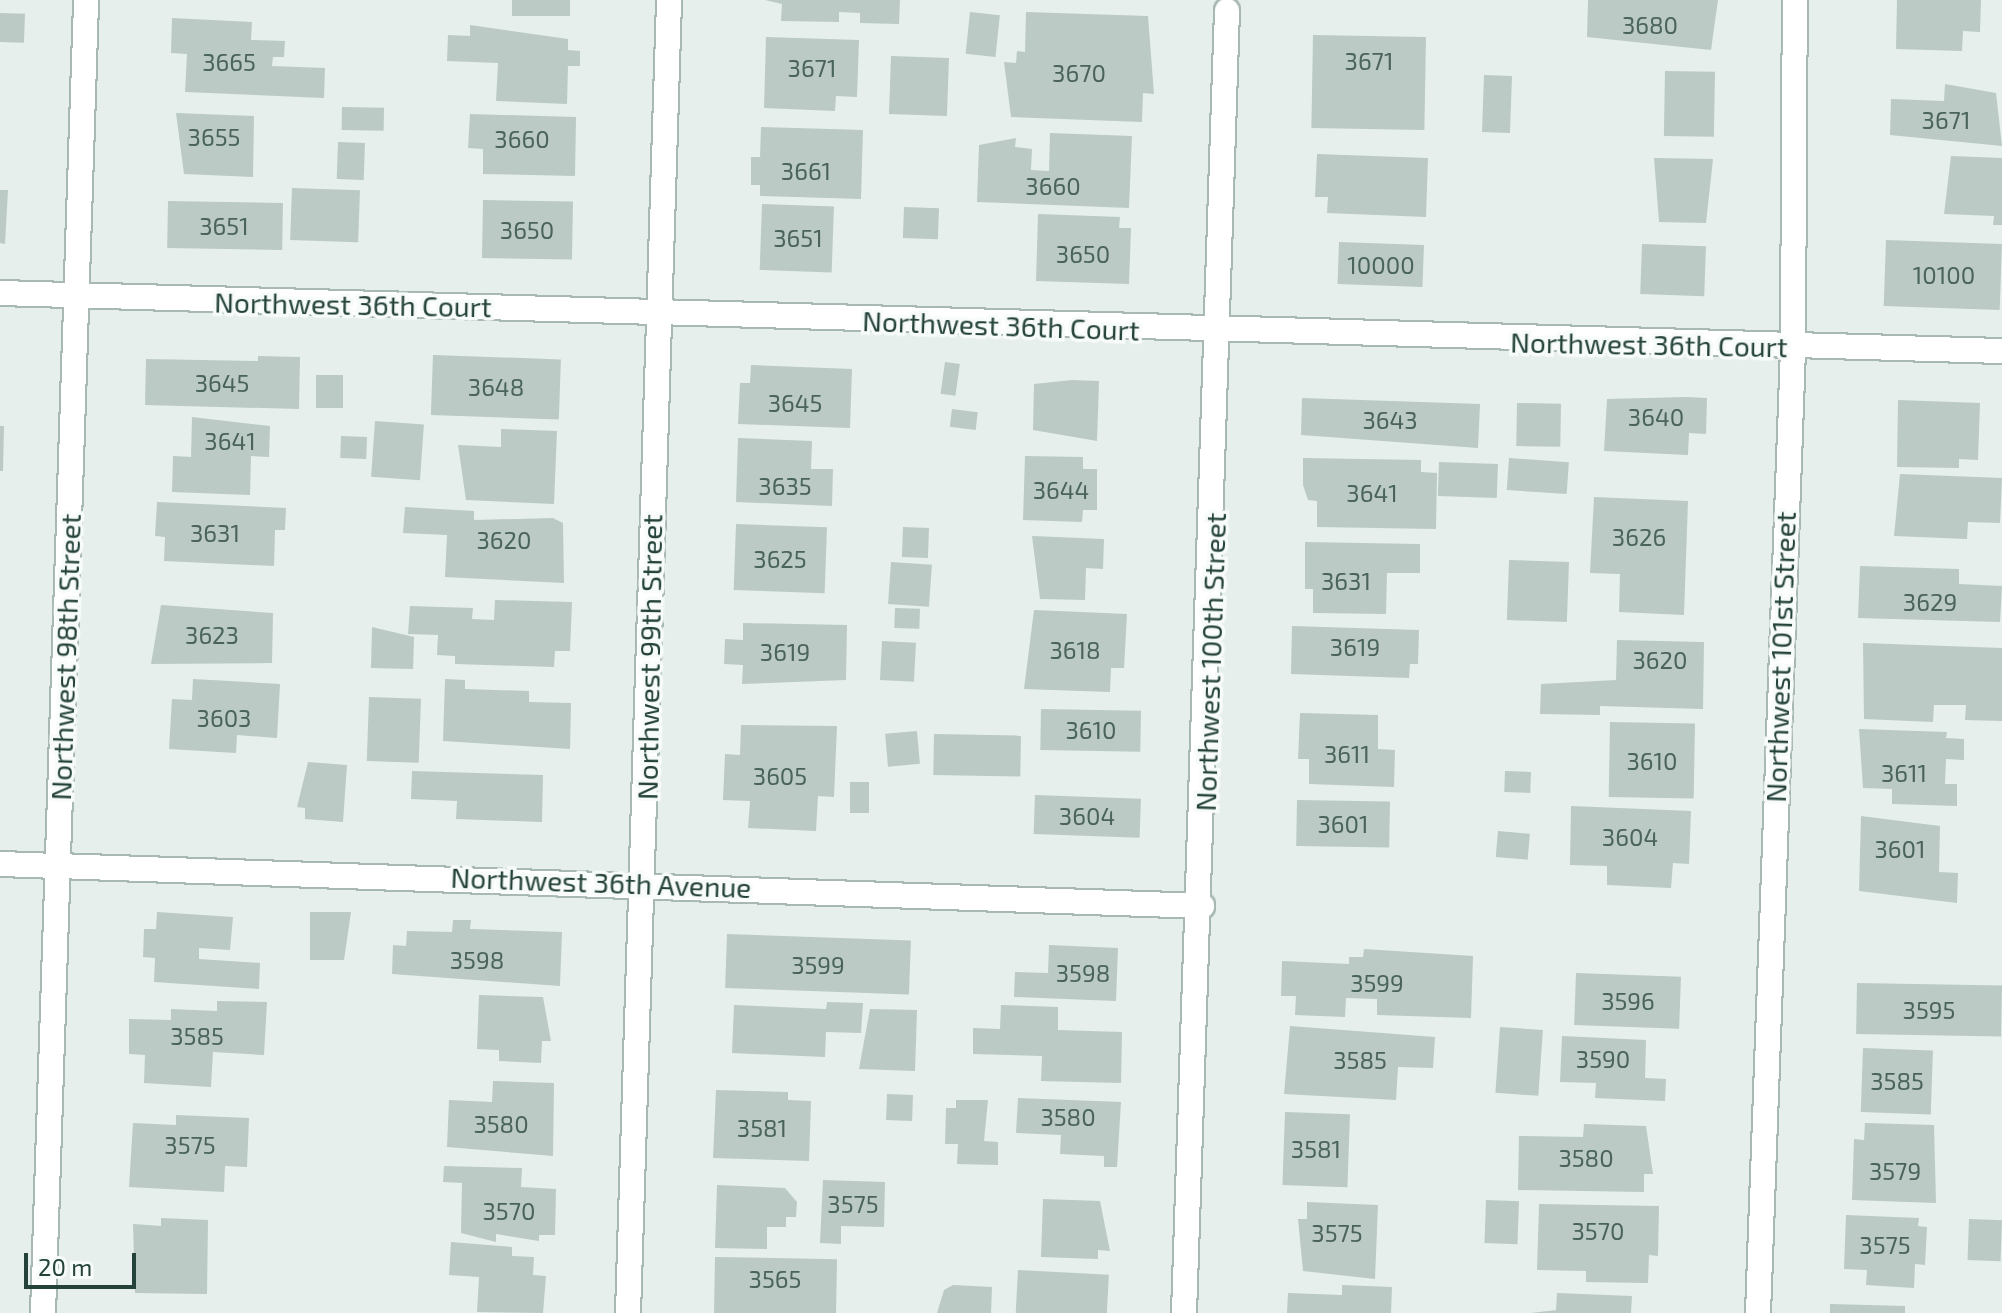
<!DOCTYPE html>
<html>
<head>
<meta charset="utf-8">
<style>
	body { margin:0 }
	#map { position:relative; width:2002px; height:1313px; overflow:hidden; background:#e6efeb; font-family:"Exo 2",sans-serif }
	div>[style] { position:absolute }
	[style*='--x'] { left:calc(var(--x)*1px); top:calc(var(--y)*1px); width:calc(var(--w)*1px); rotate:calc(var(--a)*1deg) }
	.building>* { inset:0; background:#bbcac4; transform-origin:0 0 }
	.roads { filter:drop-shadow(2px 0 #a8b8b2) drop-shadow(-2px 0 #a8b8b2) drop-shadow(0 2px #a8b8b2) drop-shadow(0 -2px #a8b8b2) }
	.minor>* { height:24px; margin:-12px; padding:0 12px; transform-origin:12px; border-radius:12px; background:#fff }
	span { translate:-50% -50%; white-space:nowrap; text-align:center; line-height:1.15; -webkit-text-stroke:7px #f7fbf9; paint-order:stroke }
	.number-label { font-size:24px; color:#4a645c }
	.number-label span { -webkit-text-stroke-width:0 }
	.street-label { font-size:28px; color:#24423a }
	.scale { position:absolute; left:24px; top:1253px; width:112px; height:36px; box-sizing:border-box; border:4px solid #24423a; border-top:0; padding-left:10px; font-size:24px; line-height:28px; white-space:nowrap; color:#24423a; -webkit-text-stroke:6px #f7fbf9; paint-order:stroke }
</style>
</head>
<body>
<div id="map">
	<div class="building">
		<i style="left:512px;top:0;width:58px;height:16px"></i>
		<i style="clip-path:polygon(765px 0,900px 0,899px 24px,860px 23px,860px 13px,839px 12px,839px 22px,781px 21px,782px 4px)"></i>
		<i style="clip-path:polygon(1588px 0,1718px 0,1711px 50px,1587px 37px)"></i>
		<i style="clip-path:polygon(1897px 0,1981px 0,1980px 32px,1963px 31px,1962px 51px,1896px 49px)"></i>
		<i style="left:970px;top:12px;width:30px;height:42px;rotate:6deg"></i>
		<i style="clip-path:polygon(1026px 12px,1148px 16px,1154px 94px,1143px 93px,1142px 122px,1011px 117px,1004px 62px,1016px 63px,1017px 51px,1025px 52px)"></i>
		<i style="left:0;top:13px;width:25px;height:29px;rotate:2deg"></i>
		<i style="clip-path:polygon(172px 18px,252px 22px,251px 40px,285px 41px,284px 57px,273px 57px,272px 66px,325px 68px,324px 98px,185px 92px,187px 54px,171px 53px)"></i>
		<i style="clip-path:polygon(470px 25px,568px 39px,568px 50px,580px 51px,580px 66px,568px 66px,567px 104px,496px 101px,498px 63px,447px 61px,448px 35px,470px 36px)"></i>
		<i style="left:1313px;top:35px;width:113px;height:93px;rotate:1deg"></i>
		<i style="clip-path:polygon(766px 37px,859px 40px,857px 97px,836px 96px,835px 111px,764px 108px)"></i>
		<i style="left:891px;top:56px;width:58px;height:58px;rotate:2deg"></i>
		<i style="left:1665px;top:71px;width:50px;height:65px;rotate:1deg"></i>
		<i style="left:1484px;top:75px;width:28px;height:57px;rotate:2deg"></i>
		<i style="clip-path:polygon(1945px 84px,1996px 93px,2002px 146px,1890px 135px,1891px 99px,1944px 101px)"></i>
		<i style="left:342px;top:107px;width:42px;height:23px;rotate:1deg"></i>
		<i style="clip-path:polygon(176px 113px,254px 116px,253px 177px,184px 174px)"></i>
		<i style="clip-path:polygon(470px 114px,576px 117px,575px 176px,483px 174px,483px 149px,468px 148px)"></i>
		<i style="clip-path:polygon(761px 127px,863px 130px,861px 199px,760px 196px,760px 185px,751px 185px,751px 157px,760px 157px)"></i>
		<i style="clip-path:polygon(1050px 133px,1132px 136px,1129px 208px,977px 202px,979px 145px,1016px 138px,1015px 147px,1032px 149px,1031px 170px,1049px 171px)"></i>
		<i style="left:338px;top:142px;width:27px;height:37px;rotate:2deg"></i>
		<i style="clip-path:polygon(1317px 154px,1428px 158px,1426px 217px,1327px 213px,1328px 197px,1315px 197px)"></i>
		<i style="clip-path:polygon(1951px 156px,2002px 158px,2002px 225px,1993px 225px,1994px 216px,1944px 214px)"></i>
		<i style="clip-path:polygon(1654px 158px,1713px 159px,1706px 223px,1659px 222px)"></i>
		<i style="left:292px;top:188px;width:68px;height:52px;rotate:2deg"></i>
		<i style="clip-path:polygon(0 190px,8px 190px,5px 244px,0 243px)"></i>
		<i style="left:483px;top:200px;width:90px;height:58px;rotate:1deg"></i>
		<i style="left:168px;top:201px;width:115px;height:47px;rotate:1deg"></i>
		<i style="left:762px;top:204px;width:72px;height:66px;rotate:2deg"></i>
		<i style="left:904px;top:207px;width:35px;height:31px;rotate:2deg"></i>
		<i style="clip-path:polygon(1038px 214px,1120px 217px,1119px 228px,1131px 228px,1129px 284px,1036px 281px)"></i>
		<i style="left:1886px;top:240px;width:116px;height:66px;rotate:2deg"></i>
		<i style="left:1339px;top:242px;width:85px;height:42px;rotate:2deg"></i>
		<i style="left:1642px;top:244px;width:64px;height:50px;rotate:2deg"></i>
		<i style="left:433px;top:355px;width:128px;height:60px;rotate:2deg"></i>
		<i style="clip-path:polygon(258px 356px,300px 357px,299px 409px,145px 405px,146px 359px,258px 361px)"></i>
		<i style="left:945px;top:362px;width:15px;height:32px;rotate:8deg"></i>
		<i style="clip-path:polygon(751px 365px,852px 369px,850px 428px,738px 424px,740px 383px,750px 383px)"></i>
		<i style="left:343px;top:375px;width:33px;height:27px;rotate:90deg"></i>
		<i style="clip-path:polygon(1072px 380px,1099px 381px,1097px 441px,1033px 430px,1034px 384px)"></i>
		<i style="clip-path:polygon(1686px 397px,1707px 398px,1706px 434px,1689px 433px,1688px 455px,1604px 451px,1607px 399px)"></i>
		<i style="clip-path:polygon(1302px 398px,1480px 404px,1478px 448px,1301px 435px)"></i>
		<i style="clip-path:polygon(1898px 400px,1980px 403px,1978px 460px,1959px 459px,1959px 468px,1897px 467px)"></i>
		<i style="left:1517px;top:403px;width:44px;height:43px;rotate:1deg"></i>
		<i style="left:952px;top:409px;width:26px;height:18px;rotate:7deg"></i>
		<i style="clip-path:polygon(192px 417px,270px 426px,269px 457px,251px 456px,250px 495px,172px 492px,173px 456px,191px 457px)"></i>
		<i style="left:375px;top:421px;width:49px;height:56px;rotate:4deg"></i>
		<i style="clip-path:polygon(0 426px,4px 426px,3px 471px,0 471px)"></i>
		<i style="clip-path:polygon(501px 429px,557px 431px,554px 504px,466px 500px,458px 445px,501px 447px)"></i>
		<i style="left:341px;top:436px;width:26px;height:22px;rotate:2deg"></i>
		<i style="clip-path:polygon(738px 438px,812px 441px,811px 469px,833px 469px,832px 506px,736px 502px)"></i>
		<i style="clip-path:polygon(1025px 456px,1083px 457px,1083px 469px,1097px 469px,1097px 510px,1083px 510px,1082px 522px,1023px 520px)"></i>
		<i style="clip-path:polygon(1303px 458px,1421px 460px,1421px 472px,1437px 473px,1436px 529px,1317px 527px,1317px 501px,1308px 500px,1303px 485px)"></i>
		<i style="left:1509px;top:458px;width:60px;height:32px;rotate:4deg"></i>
		<i style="left:1439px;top:462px;width:59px;height:34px;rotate:2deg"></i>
		<i style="clip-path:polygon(1900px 474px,2002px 478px,2000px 523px,1968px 522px,1967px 539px,1894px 536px)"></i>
		<i style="clip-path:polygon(1594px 497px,1688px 501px,1684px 615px,1619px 612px,1620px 574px,1590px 573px)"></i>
		<i style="clip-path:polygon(157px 502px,286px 508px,285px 530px,275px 530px,274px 566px,164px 561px,165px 537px,155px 536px)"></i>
		<i style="clip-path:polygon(405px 507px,474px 511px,474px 520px,553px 518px,563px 523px,564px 583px,445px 577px,447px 535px,403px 533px)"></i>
		<i style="left:736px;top:524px;width:91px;height:66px;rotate:2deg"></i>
		<i style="left:903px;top:527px;width:26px;height:30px;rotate:2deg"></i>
		<i style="clip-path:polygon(1032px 536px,1104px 539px,1103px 569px,1086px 568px,1085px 600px,1040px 599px)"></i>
		<i style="clip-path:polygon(1305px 542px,1420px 544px,1420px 573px,1387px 573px,1386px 614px,1313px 613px,1313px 589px,1305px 589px)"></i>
		<i style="left:1509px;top:560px;width:60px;height:60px;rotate:2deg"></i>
		<i style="left:891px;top:562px;width:41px;height:42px;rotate:4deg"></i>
		<i style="clip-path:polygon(1860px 566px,1959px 569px,1959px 584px,2002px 586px,2000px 622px,1858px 618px)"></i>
		<i style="clip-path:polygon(495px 600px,572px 602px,570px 651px,555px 651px,554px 667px,455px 664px,455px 656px,437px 655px,438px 635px,408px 634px,410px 606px,473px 608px,472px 619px,494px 620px)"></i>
		<i style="clip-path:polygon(161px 605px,273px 613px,272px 663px,151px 664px)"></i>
		<i style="left:895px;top:608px;width:25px;height:20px;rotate:2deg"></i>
		<i style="clip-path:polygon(1034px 610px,1127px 614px,1124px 668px,1111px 668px,1110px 692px,1024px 689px)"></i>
		<i style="clip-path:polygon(743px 623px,847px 625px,846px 680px,742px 684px,743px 665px,724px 664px,725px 639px,743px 640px)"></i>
		<i style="clip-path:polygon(1292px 626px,1419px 630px,1418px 664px,1410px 664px,1409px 678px,1291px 674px)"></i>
		<i style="clip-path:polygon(372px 627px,414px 637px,413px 669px,371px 668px)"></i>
		<i style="clip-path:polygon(1617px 640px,1704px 642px,1703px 709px,1600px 706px,1600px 715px,1540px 714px,1541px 684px,1616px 680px)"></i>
		<i style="left:882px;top:641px;width:34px;height:39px;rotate:3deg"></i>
		<i style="clip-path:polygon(1863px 643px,2002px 648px,2002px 721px,1965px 720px,1966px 705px,1934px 705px,1933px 722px,1864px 719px)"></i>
		<i style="clip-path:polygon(193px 679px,280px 684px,277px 738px,237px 735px,236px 753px,169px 749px,172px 699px,192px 700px)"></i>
		<i style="clip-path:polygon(445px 679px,465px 680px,465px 689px,529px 691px,529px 702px,571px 703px,570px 749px,443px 741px)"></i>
		<i style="left:369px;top:697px;width:52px;height:64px;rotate:2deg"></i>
		<i style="left:1041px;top:709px;width:100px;height:41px;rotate:1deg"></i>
		<i style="clip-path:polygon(1300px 713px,1378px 715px,1378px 749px,1395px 750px,1394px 787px,1309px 784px,1309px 759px,1298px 759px)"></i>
		<i style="left:1610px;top:722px;width:85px;height:75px;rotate:1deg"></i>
		<i style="clip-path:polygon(741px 725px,837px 726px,834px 797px,818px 796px,816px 831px,748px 828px,750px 801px,723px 800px,725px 754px,740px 755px)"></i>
		<i style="clip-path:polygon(1859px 729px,1947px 732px,1946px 738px,1964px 739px,1964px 760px,1946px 759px,1945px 784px,1957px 784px,1957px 806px,1892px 804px,1892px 789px,1863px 788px)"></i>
		<i style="left:917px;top:731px;width:33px;height:32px;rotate:85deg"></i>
		<i style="left:934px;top:734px;width:87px;height:41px;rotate:1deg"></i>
		<i style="clip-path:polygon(308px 762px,347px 765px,343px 822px,305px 819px,305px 808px,297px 807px)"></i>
		<i style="clip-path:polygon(412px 771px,543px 775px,542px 822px,456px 819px,457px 801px,411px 799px)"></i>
		<i style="left:1505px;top:771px;width:26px;height:21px;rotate:2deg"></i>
		<i style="left:850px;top:782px;width:19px;height:31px"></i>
		<i style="left:1035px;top:795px;width:106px;height:39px;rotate:2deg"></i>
		<i style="left:1297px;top:800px;width:93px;height:46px;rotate:1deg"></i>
		<i style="clip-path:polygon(1571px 806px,1691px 811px,1689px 864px,1673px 863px,1671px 888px,1607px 885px,1607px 866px,1570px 865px)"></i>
		<i style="clip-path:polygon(1861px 816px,1940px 826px,1939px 872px,1958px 873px,1957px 903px,1859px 891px)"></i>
		<i style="left:1498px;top:831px;width:32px;height:26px;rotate:5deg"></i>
		<i style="clip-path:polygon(157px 912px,233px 917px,230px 950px,199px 948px,199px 959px,260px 963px,259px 989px,154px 982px,155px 958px,143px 957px,144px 929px,156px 929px)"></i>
		<i style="clip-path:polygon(310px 912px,351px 912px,344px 960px,310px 960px)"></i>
		<i style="clip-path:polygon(453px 920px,471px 920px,470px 929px,562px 932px,560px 986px,392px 974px,393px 945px,406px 946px,407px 931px,452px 932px)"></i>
		<i style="left:727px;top:934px;width:184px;height:54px;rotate:2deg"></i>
		<i style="clip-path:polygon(1049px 945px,1118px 948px,1116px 1001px,1014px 997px,1015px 972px,1048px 973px)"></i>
		<i style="clip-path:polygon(1364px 949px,1473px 956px,1471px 1018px,1377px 1015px,1377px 999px,1346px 998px,1345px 1017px,1295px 1015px,1296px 996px,1281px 996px,1282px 961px,1349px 964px,1349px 957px,1363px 957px)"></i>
		<i style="left:1576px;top:973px;width:105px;height:52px;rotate:2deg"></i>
		<i style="left:1857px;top:983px;width:145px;height:51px;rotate:1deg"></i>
		<i style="clip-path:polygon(479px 995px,543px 997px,551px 1041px,542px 1041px,541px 1063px,499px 1061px,499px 1050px,477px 1049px)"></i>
		<i style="clip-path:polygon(217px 1001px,267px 1002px,264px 1055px,213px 1052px,211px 1087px,144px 1083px,145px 1055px,129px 1054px,129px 1019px,171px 1020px,171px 1009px,217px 1011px)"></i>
		<i style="clip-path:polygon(827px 1002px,863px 1003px,861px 1033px,826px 1032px,825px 1057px,732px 1053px,734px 1005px,826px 1009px)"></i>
		<i style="clip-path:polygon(1001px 1005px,1058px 1007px,1058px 1030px,1122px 1032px,1121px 1083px,1041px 1081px,1042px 1056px,973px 1054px,973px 1028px,1000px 1029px)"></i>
		<i style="clip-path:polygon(870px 1009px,917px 1010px,915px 1071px,859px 1069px)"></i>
		<i style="clip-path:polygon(1290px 1026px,1435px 1037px,1433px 1068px,1398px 1067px,1396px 1100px,1284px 1094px)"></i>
		<i style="left:1500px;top:1027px;width:43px;height:66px;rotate:4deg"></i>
		<i style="clip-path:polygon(1562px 1036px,1646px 1040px,1645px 1078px,1666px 1079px,1665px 1101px,1595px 1098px,1596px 1083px,1560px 1082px)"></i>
		<i style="left:1863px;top:1048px;width:70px;height:64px;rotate:2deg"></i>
		<i style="clip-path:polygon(493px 1081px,554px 1083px,553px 1156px,447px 1147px,449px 1100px,492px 1102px)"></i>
		<i style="clip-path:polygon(716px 1090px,788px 1092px,788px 1100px,811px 1101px,809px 1161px,713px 1158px)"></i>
		<i style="left:887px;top:1094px;width:26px;height:26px;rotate:2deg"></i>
		<i style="clip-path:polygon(1018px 1098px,1121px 1102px,1117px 1167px,1104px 1167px,1104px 1156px,1060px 1154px,1061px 1135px,1016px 1133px)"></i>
		<i style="clip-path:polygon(956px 1100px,988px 1100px,984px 1141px,998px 1142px,998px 1165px,957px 1164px,958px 1144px,945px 1144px,946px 1108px,956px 1108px)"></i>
		<i style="left:1285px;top:1112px;width:65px;height:73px;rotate:2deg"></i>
		<i style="clip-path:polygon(176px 1115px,249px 1118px,247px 1167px,225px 1166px,224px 1192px,129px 1187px,133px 1123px,176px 1125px)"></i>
		<i style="clip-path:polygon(1865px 1123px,1934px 1125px,1936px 1203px,1852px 1200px,1854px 1139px,1864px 1140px)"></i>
		<i style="clip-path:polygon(1584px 1124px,1646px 1126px,1653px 1174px,1644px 1174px,1644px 1192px,1518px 1190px,1519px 1136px,1583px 1137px)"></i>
		<i style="clip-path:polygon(444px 1166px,522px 1168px,521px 1187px,556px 1189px,555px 1235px,539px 1235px,539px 1241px,496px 1234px,496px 1242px,461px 1233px,462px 1183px,443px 1182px)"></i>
		<i style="clip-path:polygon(823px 1180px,885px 1182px,884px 1227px,841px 1226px,841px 1244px,820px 1243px)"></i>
		<i style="clip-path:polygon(717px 1185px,785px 1188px,797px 1202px,796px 1217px,786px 1217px,786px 1227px,767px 1227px,767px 1249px,715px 1248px)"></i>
		<i style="clip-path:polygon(1043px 1199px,1100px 1201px,1110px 1251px,1098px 1250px,1098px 1259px,1041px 1257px)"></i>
		<i style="left:1486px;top:1200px;width:33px;height:43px;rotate:2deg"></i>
		<i style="clip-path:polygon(1307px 1202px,1378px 1205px,1375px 1279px,1303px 1271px,1298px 1219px,1307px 1219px)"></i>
		<i style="clip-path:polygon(1539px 1204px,1659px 1206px,1658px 1256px,1649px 1255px,1648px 1283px,1586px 1282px,1586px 1271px,1537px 1270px)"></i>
		<i style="clip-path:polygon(1846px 1215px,1919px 1218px,1918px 1226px,1927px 1227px,1925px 1265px,1915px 1264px,1914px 1288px,1866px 1285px,1867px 1270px,1844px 1269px)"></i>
		<i style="clip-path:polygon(161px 1218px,208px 1220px,207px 1294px,135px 1293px,133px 1224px,161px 1226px)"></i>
		<i style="left:1969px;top:1219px;width:33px;height:41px;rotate:2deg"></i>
		<i style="clip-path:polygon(451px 1242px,512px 1247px,512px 1256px,534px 1257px,533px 1275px,546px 1276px,543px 1313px,477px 1312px,479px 1277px,449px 1275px)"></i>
		<i style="left:715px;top:1257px;width:122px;height:56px;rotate:1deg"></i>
		<i style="left:1018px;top:1270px;width:91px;height:43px;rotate:3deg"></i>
		<i style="clip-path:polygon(953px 1285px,992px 1287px,991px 1313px,937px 1313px,944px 1290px)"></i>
		<i style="clip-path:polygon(1342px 1285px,1392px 1287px,1391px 1313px,1287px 1313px,1288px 1293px,1342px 1295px)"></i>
		<i style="clip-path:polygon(1557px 1293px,1632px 1296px,1631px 1313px,1531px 1313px,1556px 1310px)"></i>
		<i style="clip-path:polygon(1830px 1304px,1905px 1306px,1905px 1313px,1830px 1313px)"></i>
	</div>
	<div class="roads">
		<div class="minor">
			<i style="--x:0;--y:293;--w:2003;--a:1.66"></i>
			<i style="--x:0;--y:864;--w:1203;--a:2"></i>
			<i style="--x:43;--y:1313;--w:1314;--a:-88.12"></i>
			<i style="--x:628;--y:1313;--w:1314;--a:-88.21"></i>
			<i style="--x:1184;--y:1313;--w:1303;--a:-88.11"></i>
			<i style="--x:1758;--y:1313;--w:967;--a:-87.92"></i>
			<i style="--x:1793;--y:347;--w:347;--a:-89.7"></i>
		</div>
	</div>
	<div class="number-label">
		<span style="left:1650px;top:25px">3680</span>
		<span style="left:1369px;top:61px">3671</span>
		<span style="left:229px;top:62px">3665</span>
		<span style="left:812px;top:68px">3671</span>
		<span style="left:1079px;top:73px">3670</span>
		<span style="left:1946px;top:120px">3671</span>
		<span style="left:214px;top:137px">3655</span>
		<span style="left:522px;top:139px">3660</span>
		<span style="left:806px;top:171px">3661</span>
		<span style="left:1053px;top:186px">3660</span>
		<span style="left:224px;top:226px">3651</span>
		<span style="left:527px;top:230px">3650</span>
		<span style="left:798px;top:238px">3651</span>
		<span style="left:1083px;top:254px">3650</span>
		<span style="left:1381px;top:265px">10000</span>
		<span style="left:1944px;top:275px">10100</span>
		<span style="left:222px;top:383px">3645</span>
		<span style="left:496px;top:387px">3648</span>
		<span style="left:795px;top:403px">3645</span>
		<span style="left:1656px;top:417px">3640</span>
		<span style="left:1390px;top:420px">3643</span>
		<span style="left:230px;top:441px">3641</span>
		<span style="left:785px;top:486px">3635</span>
		<span style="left:1061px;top:490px">3644</span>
		<span style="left:1372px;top:493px">3641</span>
		<span style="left:215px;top:533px">3631</span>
		<span style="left:1639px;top:537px">3626</span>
		<span style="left:504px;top:540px">3620</span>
		<span style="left:780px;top:559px">3625</span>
		<span style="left:1346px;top:581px">3631</span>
		<span style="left:1930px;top:602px">3629</span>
		<span style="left:212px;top:635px">3623</span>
		<span style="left:1355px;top:647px">3619</span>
		<span style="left:1075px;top:650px">3618</span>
		<span style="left:785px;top:652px">3619</span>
		<span style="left:1660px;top:660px">3620</span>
		<span style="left:224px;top:718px">3603</span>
		<span style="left:1091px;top:730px">3610</span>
		<span style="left:1347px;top:754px">3611</span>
		<span style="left:1652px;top:761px">3610</span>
		<span style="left:1904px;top:773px">3611</span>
		<span style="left:780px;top:776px">3605</span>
		<span style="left:1087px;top:816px">3604</span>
		<span style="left:1343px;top:824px">3601</span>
		<span style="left:1630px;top:837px">3604</span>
		<span style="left:1900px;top:849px">3601</span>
		<span style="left:477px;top:960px">3598</span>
		<span style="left:818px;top:965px">3599</span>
		<span style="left:1083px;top:973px">3598</span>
		<span style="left:1377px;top:983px">3599</span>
		<span style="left:1628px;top:1001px">3596</span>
		<span style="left:1929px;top:1010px">3595</span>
		<span style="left:197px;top:1036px">3585</span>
		<span style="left:1603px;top:1059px">3590</span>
		<span style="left:1360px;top:1060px">3585</span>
		<span style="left:1897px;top:1081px">3585</span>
		<span style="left:1068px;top:1117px">3580</span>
		<span style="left:501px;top:1124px">3580</span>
		<span style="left:762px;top:1128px">3581</span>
		<span style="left:190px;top:1145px">3575</span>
		<span style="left:1316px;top:1149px">3581</span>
		<span style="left:1586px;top:1158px">3580</span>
		<span style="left:1895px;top:1171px">3579</span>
		<span style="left:853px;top:1204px">3575</span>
		<span style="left:509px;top:1211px">3570</span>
		<span style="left:1598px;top:1231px">3570</span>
		<span style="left:1337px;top:1233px">3575</span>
		<span style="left:1885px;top:1245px">3575</span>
		<span style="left:775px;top:1279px">3565</span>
	</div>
	<div class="street-label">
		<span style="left:353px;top:304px;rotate:1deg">Northwest 36th Court</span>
		<span style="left:1001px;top:325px;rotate:2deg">Northwest 36th Court</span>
		<span style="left:1649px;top:344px;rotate:1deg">Northwest 36th Court</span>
		<span style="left:65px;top:657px;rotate:-88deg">Northwest 98th Street</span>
		<span style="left:649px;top:657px;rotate:-89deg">Northwest 99th Street</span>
		<span style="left:1780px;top:657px;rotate:-88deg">Northwest 101st Street</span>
		<span style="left:1210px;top:662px;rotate:-88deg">Northwest 100th Street</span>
		<span style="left:601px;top:882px;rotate:2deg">Northwest 36th Avenue</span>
	</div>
	<div class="scale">20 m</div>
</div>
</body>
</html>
